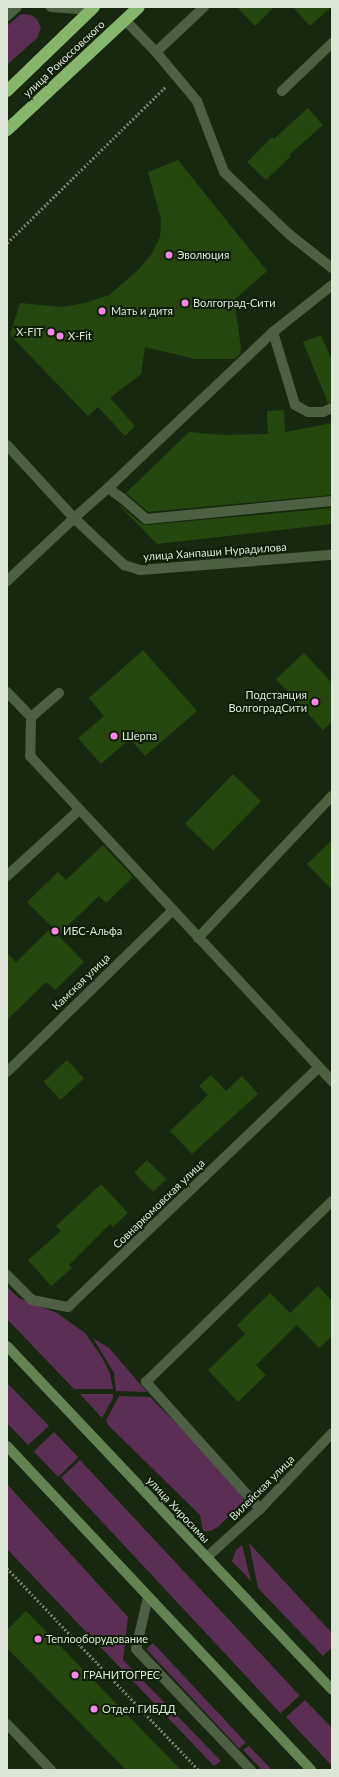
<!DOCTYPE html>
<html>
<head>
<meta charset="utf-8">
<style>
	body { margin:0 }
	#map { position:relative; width:339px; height:1777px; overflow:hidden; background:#182810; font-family:Lato,sans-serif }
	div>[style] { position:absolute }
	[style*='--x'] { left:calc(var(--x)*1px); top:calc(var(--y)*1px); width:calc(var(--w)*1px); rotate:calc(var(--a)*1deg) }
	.green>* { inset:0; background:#5a2f53; transform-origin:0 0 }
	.building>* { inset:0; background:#25460d; transform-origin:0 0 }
	.path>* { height:2.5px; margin-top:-1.25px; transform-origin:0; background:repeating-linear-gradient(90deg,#6e7c68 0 2px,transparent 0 4px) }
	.lane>* { height:10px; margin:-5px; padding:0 5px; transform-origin:5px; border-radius:5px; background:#4d6043 }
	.street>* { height:10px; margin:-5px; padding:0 5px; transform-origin:5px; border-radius:5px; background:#4d6043 }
	.secondary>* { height:10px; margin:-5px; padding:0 5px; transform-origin:5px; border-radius:5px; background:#648353 }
	.highway>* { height:12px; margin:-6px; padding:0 6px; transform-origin:6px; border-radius:6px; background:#85b66b }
	.dots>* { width:11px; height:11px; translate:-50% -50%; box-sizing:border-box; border:2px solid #0f1e07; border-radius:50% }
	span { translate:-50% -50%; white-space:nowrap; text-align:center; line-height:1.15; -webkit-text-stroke:4px #0f1e07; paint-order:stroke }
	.street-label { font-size:11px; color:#dbe6d6 }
	.poi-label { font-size:11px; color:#dbe6d6 }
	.left { translate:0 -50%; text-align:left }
	.right { translate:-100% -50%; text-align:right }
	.frame { position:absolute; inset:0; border:8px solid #dbe6d6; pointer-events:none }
</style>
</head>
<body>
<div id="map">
	<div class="green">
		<i style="clip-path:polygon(21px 14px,31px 15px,37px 19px,41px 28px,37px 38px,7px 65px,7px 26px)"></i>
		<i style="clip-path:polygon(7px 1287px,19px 1298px,57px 1313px,85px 1333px,101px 1356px,110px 1373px,113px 1389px,74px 1389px,7px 1319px)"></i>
		<i style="clip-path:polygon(93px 1338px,109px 1348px,147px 1392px,116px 1391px,114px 1373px)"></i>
		<i style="clip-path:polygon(7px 1383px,49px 1426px,28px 1445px,7px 1423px)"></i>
		<i style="clip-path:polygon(80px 1394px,113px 1394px,113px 1398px,102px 1418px)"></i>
		<i style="clip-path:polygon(119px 1396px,150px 1397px,240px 1487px,244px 1501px,218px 1527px,210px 1531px,203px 1531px,200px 1515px,109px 1426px,106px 1421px)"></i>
		<i style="left:54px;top:1432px;width:35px;height:28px;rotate:46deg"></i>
		<i style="left:80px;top:1460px;width:322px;height:26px;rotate:47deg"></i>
		<i style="clip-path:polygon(7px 1484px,128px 1617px,123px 1660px,221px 1761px,214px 1766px,7px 1549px)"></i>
		<i style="clip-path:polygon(249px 1543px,332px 1633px,332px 1647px,323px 1656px,258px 1588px)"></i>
		<i style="clip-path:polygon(242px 1545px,251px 1581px,232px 1561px,236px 1550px)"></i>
		<i style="left:153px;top:1643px;width:136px;height:9px;rotate:47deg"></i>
		<i style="clip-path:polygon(305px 1700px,332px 1728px,332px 1766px,286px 1717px)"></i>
		<i style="clip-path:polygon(249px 1746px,272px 1770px,262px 1770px,243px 1750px)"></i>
	</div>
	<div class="building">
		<i style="clip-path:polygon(237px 7px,274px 7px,255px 26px)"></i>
		<i style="clip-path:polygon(293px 7px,331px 7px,310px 26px)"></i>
		<i style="clip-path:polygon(308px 108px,323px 125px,289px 155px,291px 156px,266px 180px,247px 162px,272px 137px,274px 139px)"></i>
		<i style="clip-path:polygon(178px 160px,267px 271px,234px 300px,241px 347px,240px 354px,235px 359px,195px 359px,145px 347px,141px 374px,110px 398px,135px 426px,125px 436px,98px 407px,88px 416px,10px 335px,20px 303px,62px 307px,85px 303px,109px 295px,138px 270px,151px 255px,160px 237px,161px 219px,148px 172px)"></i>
		<i style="clip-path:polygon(321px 335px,332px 360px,332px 402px,328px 403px,303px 342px)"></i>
		<i style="clip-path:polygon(284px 410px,285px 432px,332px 423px,332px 495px,148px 512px,126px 493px,189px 432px,224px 435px,268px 434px,267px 411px)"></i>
		<i style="clip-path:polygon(117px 503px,142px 524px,146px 525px,332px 508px,332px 524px,157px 544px)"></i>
		<i style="clip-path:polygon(143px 650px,197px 711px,145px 756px,130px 739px,101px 764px,78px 738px,104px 716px,89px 698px)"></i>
		<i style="clip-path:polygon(304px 653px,332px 683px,332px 722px,323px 730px,276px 679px)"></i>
		<i style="left:233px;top:774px;width:39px;height:69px;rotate:44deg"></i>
		<i style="clip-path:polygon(332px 840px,332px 890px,307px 864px)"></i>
		<i style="clip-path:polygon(103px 845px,133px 877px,106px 903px,99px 896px,59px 934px,27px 902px,58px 872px,66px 880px)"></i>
		<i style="clip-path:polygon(51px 928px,84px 962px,55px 990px,46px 982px,7px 1020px,7px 953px,16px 962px)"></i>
		<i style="left:67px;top:1060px;width:25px;height:32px;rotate:47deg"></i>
		<i style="clip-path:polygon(211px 1075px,226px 1091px,242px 1076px,258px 1094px,192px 1154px,170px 1131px,208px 1095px,199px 1086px)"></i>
		<i style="left:147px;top:1160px;width:27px;height:18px;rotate:45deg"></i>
		<i style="clip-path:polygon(101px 1184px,128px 1213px,113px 1227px,110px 1224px,69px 1265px,72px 1268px,51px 1286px,28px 1260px,61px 1231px,56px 1226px)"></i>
		<i style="clip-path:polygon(318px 1286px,332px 1301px,332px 1336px,319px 1348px,297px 1325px,256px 1365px,266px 1375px,238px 1402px,208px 1370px,245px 1334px,237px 1325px,270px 1293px,290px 1313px)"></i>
		<i style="clip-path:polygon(26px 1611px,181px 1770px,126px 1770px,7px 1648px,7px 1630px)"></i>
	</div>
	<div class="path">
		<i style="--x:7;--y:243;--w:223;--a:-44.6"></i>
		<i style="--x:7;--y:1568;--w:279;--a:46.5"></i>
	</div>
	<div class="lane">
		<i style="--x:51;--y:7;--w:40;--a:4.3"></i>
		<i style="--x:7;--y:16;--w:13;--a:-42"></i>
		<i style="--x:156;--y:52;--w:64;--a:50.1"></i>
		<i style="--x:197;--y:101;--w:76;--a:69.2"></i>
		<i style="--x:224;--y:172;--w:91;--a:43.7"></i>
		<i style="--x:290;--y:235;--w:53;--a:38.2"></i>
		<i style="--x:273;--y:332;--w:76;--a:73.2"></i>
		<i style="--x:295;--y:405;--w:15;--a:28"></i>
		<i style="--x:308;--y:412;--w:15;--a:0"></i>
		<i style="--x:323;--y:412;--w:10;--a:-24"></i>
		<i style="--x:108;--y:488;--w:17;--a:36"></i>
		<i style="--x:122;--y:498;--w:32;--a:41"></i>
		<i style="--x:146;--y:519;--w:187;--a:-5.5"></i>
		<i style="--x:7;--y:581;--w:92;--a:-43.2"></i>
		<i style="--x:74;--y:518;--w:45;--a:-41.4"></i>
		<i style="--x:108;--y:488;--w:227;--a:-43.4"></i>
		<i style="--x:273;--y:332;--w:75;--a:-38.5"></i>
		<i style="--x:7;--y:692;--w:35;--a:46"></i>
		<i style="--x:7;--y:876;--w:98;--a:-42.5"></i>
		<i style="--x:198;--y:938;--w:195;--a:-46.7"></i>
		<i style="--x:260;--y:1509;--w:171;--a:-131.9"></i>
		<i style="--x:146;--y:1382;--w:260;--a:-44.2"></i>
		<i style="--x:148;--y:1597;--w:53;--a:103"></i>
		<i style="--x:136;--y:1649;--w:167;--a:46.5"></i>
		<i style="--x:7;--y:1724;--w:64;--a:46.3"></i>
	</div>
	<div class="street">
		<i style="--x:125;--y:20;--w:45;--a:45.9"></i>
		<i style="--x:156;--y:52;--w:66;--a:-43.2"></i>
		<i style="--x:282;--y:91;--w:69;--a:-43.8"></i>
		<i style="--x:7;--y:445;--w:99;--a:47.5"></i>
		<i style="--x:74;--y:518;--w:69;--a:43.2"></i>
		<i style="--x:124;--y:565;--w:17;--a:17"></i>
		<i style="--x:140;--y:570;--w:193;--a:-4.5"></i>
		<i style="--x:59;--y:693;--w:37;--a:139"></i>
		<i style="--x:31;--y:717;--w:39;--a:91"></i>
		<i style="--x:30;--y:756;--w:444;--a:47.1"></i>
		<i style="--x:7;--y:1072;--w:232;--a:-44.3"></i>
		<i style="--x:7;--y:1275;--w:35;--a:45"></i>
		<i style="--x:32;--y:1300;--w:37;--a:11"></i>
		<i style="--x:68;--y:1307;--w:346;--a:-43.7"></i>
		<i style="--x:207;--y:1557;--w:72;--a:-42.2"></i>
		<i style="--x:260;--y:1509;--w:105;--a:-46.5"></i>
	</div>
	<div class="secondary">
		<i style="--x:7;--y:1346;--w:473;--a:46.6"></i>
		<i style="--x:7;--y:1446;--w:444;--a:46.8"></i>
	</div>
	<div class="highway">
		<i style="--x:7;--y:91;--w:121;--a:-44"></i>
		<i style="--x:7;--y:130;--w:180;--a:-43"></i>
	</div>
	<div class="dots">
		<i style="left:169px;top:255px;background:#f987e8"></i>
		<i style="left:185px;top:303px;background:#f987e8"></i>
		<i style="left:102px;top:311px;background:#f987e8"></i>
		<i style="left:51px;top:332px;background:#f987e8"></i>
		<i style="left:60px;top:336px;background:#f987e8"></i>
		<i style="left:315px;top:702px;background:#f987e8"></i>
		<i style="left:114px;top:736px;background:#f987e8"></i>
		<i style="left:55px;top:931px;background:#f987e8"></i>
		<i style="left:38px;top:1639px;background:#f987e8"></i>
		<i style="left:75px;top:1675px;background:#f987e8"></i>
		<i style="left:94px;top:1709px;background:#f987e8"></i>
	</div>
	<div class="street-label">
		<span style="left:64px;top:59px;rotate:-43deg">улица Рокоссовского</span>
		<span style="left:215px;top:552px;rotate:-4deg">улица Ханпаши Нурадилова</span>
		<span style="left:81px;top:982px;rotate:-44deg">Камская улица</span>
		<span style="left:159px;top:1204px;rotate:-44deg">Совнаркомовская улица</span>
		<span style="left:262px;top:1488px;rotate:-45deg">Вилейская улица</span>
		<span style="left:178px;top:1510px;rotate:47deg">улица Хиросимы</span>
	</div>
	<div class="poi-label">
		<span class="left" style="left:177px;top:255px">Эволюция</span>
		<span class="left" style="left:193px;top:303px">Волгоград-Сити</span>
		<span class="left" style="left:111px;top:311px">Мать и дитя</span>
		<span class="right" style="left:43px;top:332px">X-FIT</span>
		<span class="left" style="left:68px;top:336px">X-Fit</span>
		<span class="right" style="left:307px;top:702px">Подстанция<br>ВолгоградСити</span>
		<span class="left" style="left:122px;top:736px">Шерпа</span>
		<span class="left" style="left:63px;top:931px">ИБС-Альфа</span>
		<span class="left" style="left:46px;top:1639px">Теплооборудование</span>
		<span class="left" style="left:83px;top:1675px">ГРАНИТОГРЕС</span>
		<span class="left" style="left:102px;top:1709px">Отдел ГИБДД</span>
	</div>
	<div class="frame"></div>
</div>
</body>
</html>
